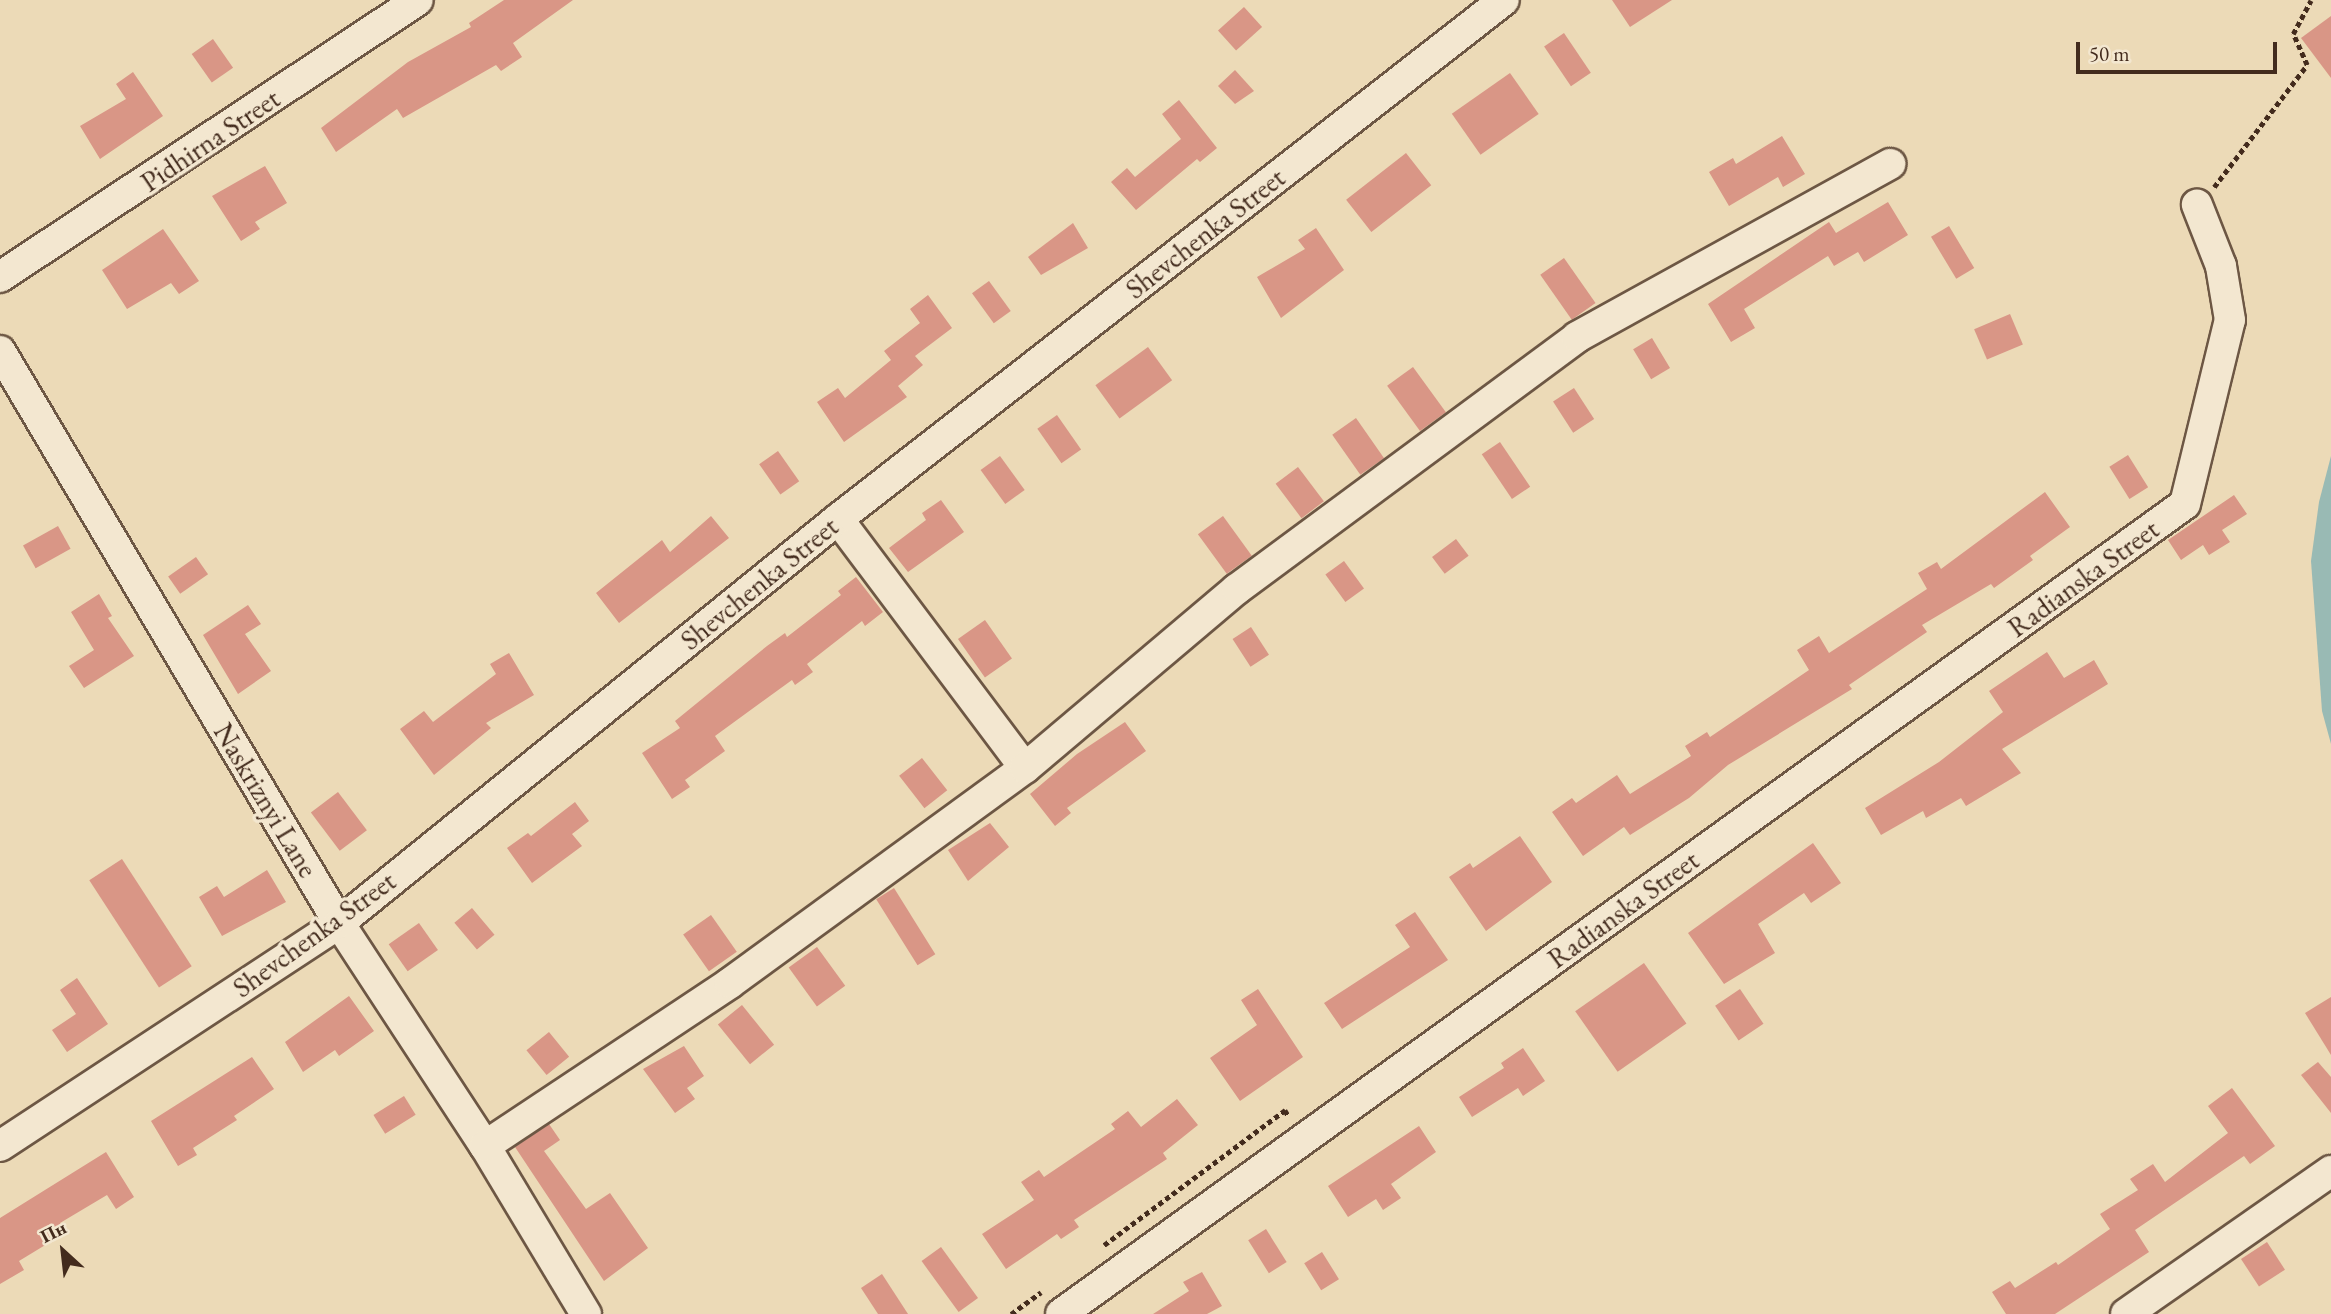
<!DOCTYPE html>
<html>
<head>
<meta charset="utf-8">
<style>
	body { margin:0 }
	#map { position:relative; width:2331px; height:1314px; overflow:hidden; background:#ecdab7; font-family:"EB Garamond",serif }
	div>[style] { position:absolute }
	[style*='--x'] { left:calc(var(--x)*1px); top:calc(var(--y)*1px); width:calc(var(--w)*1px); rotate:calc(var(--a)*1deg) }
	.water>* { inset:0; background:#99bab4 }
	.building>* { inset:0; background:#d99686; transform-origin:0 0 }
	.path>* { height:4.5px; margin-top:-2.25px; transform-origin:0; background:repeating-linear-gradient(90deg,#432b1d 0 5px,transparent 0 8.5px) }
	.roads { filter:drop-shadow(2px 0 #6d5744) drop-shadow(-2px 0 #6d5744) drop-shadow(0 2px #6d5744) drop-shadow(0 -2px #6d5744) }
	.minor>* { height:30px; margin:-15px; padding:0 15px; transform-origin:15px; border-radius:15px; background:#f3e7d0 }
	span { translate:-50% -50%; white-space:nowrap; text-align:center; line-height:1.15; -webkit-text-stroke:7px #f3e7d0; paint-order:stroke }
	.street-label { font-size:28px; color:#432b1d }
	.north { position:absolute; left:28px; top:1216px; width:70px; height:70px; -webkit-text-stroke:5px #f3e7d0; paint-order:stroke; rotate:333deg; font-size:19px; font-weight:700; line-height:28px; text-align:center; color:#432b1d }
	.north::after { content:''; display:block; margin:auto; width:24px; height:32px; background:#432b1d; clip-path:polygon(50% 0,100% 100%,50% 72%,0 100%) }
	.scale { position:absolute; left:2076px; top:42px; width:201px; height:32px; box-sizing:border-box; border:4px solid #432b1d; border-top:0; padding-left:9px; font-size:21px; line-height:24px; white-space:nowrap; color:#432b1d; -webkit-text-stroke:5px #f3e7d0; paint-order:stroke }
</style>
</head>
<body>
<div id="map">
	<div class="water">
		<i style="clip-path:polygon(2331px 456px,2331px 744px,2322px 711px,2311px 561px,2319px 502px)"></i>
	</div>
	<div class="building">
		<i style="clip-path:polygon(504px 0,573px 0,513px 43px,522px 57px,501px 71px,496px 65px,403px 118px,397px 109px,336px 152px,321px 128px,408px 62px,471px 27px,469px 23px)"></i>
		<i style="clip-path:polygon(1612px 0,1672px 0,1630px 27px)"></i>
		<i style="left:1244px;top:7px;width:27px;height:35px;rotate:48deg"></i>
		<i style="clip-path:polygon(2331px 16px,2331px 78px,2301px 38px)"></i>
		<i style="left:1564px;top:33px;width:48px;height:24px;rotate:56deg"></i>
		<i style="left:213px;top:39px;width:35px;height:26px;rotate:55deg"></i>
		<i style="clip-path:polygon(1235px 70px,1254px 91px,1235px 104px,1218px 86px)"></i>
		<i style="clip-path:polygon(133px 72px,163px 116px,100px 159px,80px 126px,126px 99px,116px 84px)"></i>
		<i style="left:1510px;top:73px;width:50px;height:71px;rotate:55deg"></i>
		<i style="clip-path:polygon(1179px 100px,1217px 148px,1200px 162px,1197px 159px,1136px 210px,1111px 182px,1127px 168px,1135px 177px,1181px 139px,1162px 114px)"></i>
		<i style="clip-path:polygon(1782px 136px,1805px 174px,1783px 187px,1778px 177px,1729px 206px,1709px 172px,1733px 158px,1736px 164px)"></i>
		<i style="left:1406px;top:153px;width:41px;height:76px;rotate:52deg"></i>
		<i style="clip-path:polygon(265px 166px,287px 203px,255px 222px,260px 229px,241px 241px,212px 196px)"></i>
		<i style="clip-path:polygon(1888px 202px,1908px 235px,1864px 262px,1858px 252px,1834px 266px,1828px 256px,1744px 309px,1755px 328px,1731px 342px,1708px 304px,1829px 222px,1836px 233px)"></i>
		<i style="clip-path:polygon(1073px 223px,1088px 248px,1041px 275px,1028px 257px)"></i>
		<i style="left:1949px;top:226px;width:49px;height:21px;rotate:59deg"></i>
		<i style="clip-path:polygon(1316px 228px,1344px 270px,1281px 318px,1257px 277px,1305px 249px,1298px 240px)"></i>
		<i style="clip-path:polygon(163px 229px,199px 281px,179px 294px,171px 283px,127px 309px,102px 270px)"></i>
		<i style="left:1564px;top:258px;width:55px;height:29px;rotate:55deg"></i>
		<i style="left:989px;top:281px;width:37px;height:21px;rotate:54deg"></i>
		<i style="clip-path:polygon(928px 295px,952px 328px,915px 356px,923px 365px,898px 386px,907px 397px,844px 442px,817px 402px,838px 388px,845px 398px,891px 360px,884px 351px,920px 323px,910px 309px)"></i>
		<i style="left:2010px;top:314px;width:33px;height:39px;rotate:67deg"></i>
		<i style="left:1652px;top:338px;width:35px;height:22px;rotate:59deg"></i>
		<i style="left:1148px;top:347px;width:41px;height:65px;rotate:54deg"></i>
		<i style="left:1413px;top:367px;width:56px;height:32px;rotate:54deg"></i>
		<i style="left:1574px;top:388px;width:37px;height:25px;rotate:57deg"></i>
		<i style="left:1057px;top:415px;width:42px;height:24px;rotate:55deg"></i>
		<i style="left:1356px;top:418px;width:49px;height:29px;rotate:55deg"></i>
		<i style="left:1500px;top:442px;width:54px;height:22px;rotate:56deg"></i>
		<i style="left:778px;top:451px;width:37px;height:23px;rotate:55deg"></i>
		<i style="left:2128px;top:455px;width:38px;height:22px;rotate:58deg"></i>
		<i style="left:1000px;top:456px;width:42px;height:24px;rotate:54deg"></i>
		<i style="left:1298px;top:467px;width:43px;height:28px;rotate:53deg"></i>
		<i style="clip-path:polygon(2045px 492px,2070px 527px,2030px 556px,2033px 560px,1994px 588px,1991px 584px,1922px 625px,1927px 632px,1849px 685px,1852px 689px,1728px 765px,1689px 798px,1630px 835px,1624px 827px,1583px 856px,1552px 812px,1572px 798px,1576px 803px,1617px 775px,1630px 794px,1691px 756px,1685px 746px,1707px 732px,1710px 737px,1809px 670px,1797px 650px,1819px 636px,1829px 653px,1927px 589px,1918px 573px,1937px 562px,1941px 569px)"></i>
		<i style="clip-path:polygon(2234px 495px,2247px 514px,2222px 530px,2230px 542px,2209px 555px,2203px 545px,2181px 560px,2168px 540px)"></i>
		<i style="clip-path:polygon(941px 500px,964px 532px,908px 572px,889px 548px,926px 520px,922px 513px)"></i>
		<i style="clip-path:polygon(711px 516px,729px 538px,619px 623px,596px 593px,662px 540px,670px 552px)"></i>
		<i style="left:1223px;top:516px;width:49px;height:31px;rotate:54deg"></i>
		<i style="left:58px;top:526px;width:26px;height:40px;rotate:61deg"></i>
		<i style="left:1456px;top:539px;width:21px;height:30px;rotate:53deg"></i>
		<i style="left:196px;top:557px;width:21px;height:34px;rotate:55deg"></i>
		<i style="left:1344px;top:561px;width:34px;height:23px;rotate:54deg"></i>
		<i style="clip-path:polygon(856px 577px,883px 612px,865px 626px,862px 621px,807px 664px,813px 672px,795px 685px,792px 680px,715px 736px,725px 751px,685px 780px,690px 787px,672px 799px,642px 753px,680px 728px,675px 721px,767px 646px,785px 633px,787px 637px,841px 595px,838px 591px)"></i>
		<i style="clip-path:polygon(99px 594px,112px 616px,108px 618px,134px 656px,84px 688px,69px 666px,94px 650px,71px 612px)"></i>
		<i style="clip-path:polygon(248px 605px,261px 624px,245px 634px,271px 671px,238px 694px,203px 635px)"></i>
		<i style="left:985px;top:620px;width:47px;height:33px;rotate:55deg"></i>
		<i style="left:1251px;top:627px;width:33px;height:22px;rotate:57deg"></i>
		<i style="clip-path:polygon(2047px 652px,2064px 678px,2094px 660px,2108px 684px,2002px 749px,2021px 773px,1966px 806px,1961px 798px,1926px 818px,1923px 811px,1881px 835px,1865px 808px,1939px 762px,2003px 712px,1989px 691px)"></i>
		<i style="clip-path:polygon(509px 653px,534px 695px,486px 723px,491px 728px,434px 775px,400px 729px,424px 711px,433px 722px,496px 674px,490px 664px)"></i>
		<i style="clip-path:polygon(1125px 722px,1146px 751px,1067px 808px,1071px 813px,1055px 826px,1030px 794px,1077px 754px)"></i>
		<i style="left:922px;top:758px;width:41px;height:29px;rotate:52deg"></i>
		<i style="left:338px;top:792px;width:48px;height:34px;rotate:53deg"></i>
		<i style="clip-path:polygon(575px 802px,589px 821px,572px 834px,582px 846px,532px 883px,507px 848px,528px 833px,531px 836px)"></i>
		<i style="clip-path:polygon(990px 823px,1009px 847px,968px 881px,948px 850px)"></i>
		<i style="clip-path:polygon(1520px 836px,1552px 882px,1486px 931px,1449px 877px,1470px 863px,1473px 868px)"></i>
		<i style="clip-path:polygon(1813px 843px,1841px 883px,1811px 903px,1804px 893px,1758px 924px,1775px 953px,1724px 984px,1688px 933px)"></i>
		<i style="left:122px;top:859px;width:128px;height:39px;rotate:57deg"></i>
		<i style="clip-path:polygon(267px 870px,286px 902px,222px 936px,199px 897px,217px 886px,224px 897px)"></i>
		<i style="left:894px;top:888px;width:78px;height:21px;rotate:58deg"></i>
		<i style="left:472px;top:908px;width:35px;height:23px;rotate:50deg"></i>
		<i style="clip-path:polygon(1415px 912px,1448px 960px,1342px 1029px,1324px 1003px,1410px 947px,1395px 925px)"></i>
		<i style="left:711px;top:915px;width:45px;height:34px;rotate:55deg"></i>
		<i style="left:419px;top:923px;width:33px;height:37px;rotate:55deg"></i>
		<i style="left:817px;top:947px;width:48px;height:35px;rotate:54deg"></i>
		<i style="left:1644px;top:963px;width:74px;height:84px;rotate:55deg"></i>
		<i style="clip-path:polygon(77px 978px,108px 1024px,67px 1052px,52px 1030px,76px 1014px,60px 990px)"></i>
		<i style="clip-path:polygon(1258px 989px,1303px 1057px,1240px 1101px,1210px 1058px,1257px 1025px,1241px 1000px)"></i>
		<i style="left:1740px;top:989px;width:42px;height:30px;rotate:56deg"></i>
		<i style="clip-path:polygon(349px 996px,374px 1031px,339px 1056px,335px 1050px,303px 1072px,285px 1042px)"></i>
		<i style="clip-path:polygon(2331px 997px,2331px 1055px,2305px 1013px)"></i>
		<i style="left:742px;top:1005px;width:51px;height:31px;rotate:51deg"></i>
		<i style="left:549px;top:1032px;width:32px;height:29px;rotate:51deg"></i>
		<i style="clip-path:polygon(684px 1046px,704px 1076px,687px 1088px,695px 1099px,675px 1113px,643px 1069px)"></i>
		<i style="clip-path:polygon(1523px 1048px,1545px 1081px,1523px 1096px,1518px 1088px,1472px 1117px,1459px 1097px,1504px 1068px,1501px 1063px)"></i>
		<i style="clip-path:polygon(252px 1057px,274px 1089px,234px 1116px,237px 1120px,193px 1148px,197px 1155px,178px 1166px,151px 1121px)"></i>
		<i style="clip-path:polygon(2318px 1062px,2331px 1077px,2331px 1113px,2301px 1075px)"></i>
		<i style="clip-path:polygon(2232px 1088px,2275px 1146px,2250px 1164px,2244px 1156px,2135px 1230px,2149px 1252px,2055px 1314px,2006px 1314px,1992px 1292px,2010px 1281px,2015px 1288px,2056px 1262px,2058px 1265px,2110px 1229px,2100px 1214px,2138px 1190px,2130px 1179px,2153px 1164px,2165px 1182px,2228px 1133px,2208px 1106px)"></i>
		<i style="left:404px;top:1096px;width:22px;height:36px;rotate:58deg"></i>
		<i style="clip-path:polygon(1177px 1099px,1198px 1125px,1163px 1153px,1167px 1159px,1074px 1220px,1079px 1227px,1061px 1239px,1057px 1234px,1006px 1269px,982px 1234px,1034px 1200px,1021px 1182px,1039px 1170px,1044px 1177px,1115px 1129px,1111px 1124px,1128px 1111px,1141px 1127px)"></i>
		<i style="clip-path:polygon(549px 1124px,560px 1140px,544px 1151px,586px 1209px,610px 1193px,648px 1248px,604px 1281px,515px 1147px)"></i>
		<i style="clip-path:polygon(1419px 1126px,1436px 1152px,1391px 1184px,1401px 1198px,1383px 1210px,1376px 1199px,1348px 1217px,1328px 1186px)"></i>
		<i style="clip-path:polygon(106px 1152px,134px 1197px,116px 1209px,107px 1195px,60px 1223px,65px 1233px,19px 1261px,24px 1270px,0 1284px,0 1218px)"></i>
		<i style="left:1266px;top:1229px;width:39px;height:21px;rotate:58deg"></i>
		<i style="left:2267px;top:1242px;width:33px;height:31px;rotate:57deg"></i>
		<i style="left:941px;top:1247px;width:63px;height:24px;rotate:54deg"></i>
		<i style="left:1322px;top:1252px;width:32px;height:21px;rotate:58deg"></i>
		<i style="clip-path:polygon(1202px 1272px,1222px 1306px,1207px 1314px,1153px 1314px,1189px 1291px,1183px 1282px)"></i>
		<i style="clip-path:polygon(882px 1274px,908px 1314px,878px 1314px,861px 1288px)"></i>
	</div>
	<div class="path">
		<i style="--x:2214;--y:187;--w:153;--a:-52.7"></i>
		<i style="--x:2307;--y:65;--w:34;--a:-114"></i>
		<i style="--x:2293;--y:34;--w:38;--a:-62"></i>
		<i style="--x:1104;--y:1245;--w:226;--a:-36.7"></i>
		<i style="--x:1285;--y:1110;--w:8;--a:60"></i>
		<i style="--x:1011;--y:1314;--w:37;--a:-36"></i>
	</div>
	<div class="roads">
		<div class="minor">
			<i style="--x:0;--y:277;--w:501;--a:-33.53"></i>
			<i style="--x:0;--y:351;--w:665;--a:59.35"></i>
			<i style="--x:339;--y:923;--w:267;--a:56.8"></i>
			<i style="--x:485;--y:1146;--w:196;--a:59"></i>
			<i style="--x:838;--y:519;--w:311;--a:53.1"></i>
			<i style="--x:0;--y:1146;--w:406;--a:-33.3"></i>
			<i style="--x:339;--y:923;--w:642;--a:-38.99"></i>
			<i style="--x:838;--y:519;--w:844;--a:-37.93"></i>
			<i style="--x:485;--y:1146;--w:294;--a:-33.6"></i>
			<i style="--x:730;--y:983;--w:365;--a:-36.1"></i>
			<i style="--x:1025;--y:768;--w:277;--a:-40.2"></i>
			<i style="--x:1237;--y:589;--w:423;--a:-36.5"></i>
			<i style="--x:1577;--y:337;--w:358;--a:-28.9"></i>
			<i style="--x:1061;--y:1314;--w:1385;--a:-35.78"></i>
			<i style="--x:2185;--y:504;--w:189;--a:-76.3"></i>
			<i style="--x:2230;--y:320;--w:55;--a:-99.5"></i>
			<i style="--x:2221;--y:266;--w:66;--a:-111.5"></i>
			<i style="--x:2126;--y:1314;--w:250;--a:-34.9"></i>
		</div>
	</div>
	<div class="street-label">
		<span style="left:210px;top:140px;rotate:-34deg">Pidhirna Street</span>
		<span style="left:1205px;top:233px;rotate:-38deg">Shevchenka Street</span>
		<span style="left:2083px;top:578px;rotate:-36deg">Radianska Street</span>
		<span style="left:759px;top:583px;rotate:-39deg">Shevchenka Street</span>
		<span style="left:266px;top:800px;rotate:59deg">Naskriznyi Lane</span>
		<span style="left:1623px;top:909px;rotate:-36deg">Radianska Street</span>
		<span style="left:314px;top:934px;rotate:-36deg">Shevchenka Street</span>
	</div>
	<div class="north">Пн</div>
	<div class="scale">50 m</div>
</div>
</body>
</html>
